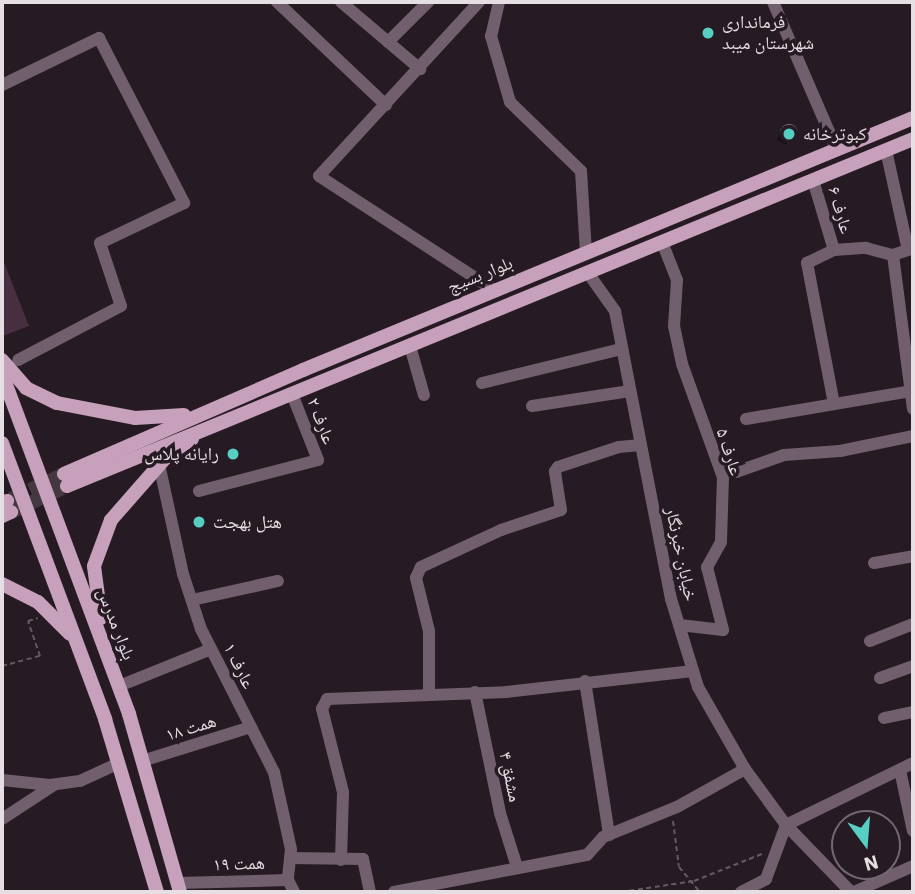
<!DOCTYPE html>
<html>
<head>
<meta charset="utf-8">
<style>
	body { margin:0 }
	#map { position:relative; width:915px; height:894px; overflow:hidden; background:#261b23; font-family:"IBM Plex Sans","Noto Naskh Arabic",sans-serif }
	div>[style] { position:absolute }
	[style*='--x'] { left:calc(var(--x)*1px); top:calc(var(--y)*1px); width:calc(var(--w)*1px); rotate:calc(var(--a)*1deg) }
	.green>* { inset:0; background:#482e41 }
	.shadow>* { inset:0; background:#0007 }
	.building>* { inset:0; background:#b3a5af }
	.round { border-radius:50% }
	.major-tunnel>* { height:14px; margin-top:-7px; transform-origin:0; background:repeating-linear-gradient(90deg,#433840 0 14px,transparent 0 21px) }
	.path>* { height:2px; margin-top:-1px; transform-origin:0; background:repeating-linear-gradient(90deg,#635960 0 5px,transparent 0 8.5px) }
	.minor>* { height:12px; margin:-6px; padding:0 6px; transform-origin:6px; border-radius:6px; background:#725f6d }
	.major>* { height:14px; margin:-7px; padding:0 7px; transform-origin:7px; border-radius:7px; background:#c7a0bc }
	.dots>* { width:19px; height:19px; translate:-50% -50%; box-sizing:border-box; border:4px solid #261b23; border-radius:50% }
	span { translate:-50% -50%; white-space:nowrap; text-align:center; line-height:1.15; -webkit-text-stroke:7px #261b23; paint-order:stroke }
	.poi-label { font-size:18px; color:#e5dee3 }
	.left { translate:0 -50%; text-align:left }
	.right { translate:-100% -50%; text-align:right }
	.street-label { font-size:18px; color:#e5dee3 }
	.frame { position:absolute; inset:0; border:4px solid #e5dee3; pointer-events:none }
	.north { position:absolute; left:831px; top:810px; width:70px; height:70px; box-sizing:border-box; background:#261b23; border:2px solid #726970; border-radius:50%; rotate:164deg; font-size:19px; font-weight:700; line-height:28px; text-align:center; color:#e5dee3 }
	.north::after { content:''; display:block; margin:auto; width:24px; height:32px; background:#57cec2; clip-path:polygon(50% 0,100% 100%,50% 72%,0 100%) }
</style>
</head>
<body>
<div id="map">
	<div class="green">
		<i style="clip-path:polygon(2px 257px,29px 326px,3px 336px,2px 334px)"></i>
	</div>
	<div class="shadow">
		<i style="clip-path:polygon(788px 126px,795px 130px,786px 145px,777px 139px)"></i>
	</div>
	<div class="building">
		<i class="round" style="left:780px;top:124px;width:18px;height:18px"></i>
	</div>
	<div class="major-tunnel">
		<i style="--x:11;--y:499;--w:59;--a:-25.3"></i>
		<i style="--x:11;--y:512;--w:62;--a:-24.9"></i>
	</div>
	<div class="path">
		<i style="--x:2;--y:666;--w:39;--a:-15"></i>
		<i style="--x:40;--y:656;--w:37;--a:-109"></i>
		<i style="--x:28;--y:621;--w:10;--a:-17"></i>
		<i style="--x:673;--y:821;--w:46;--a:82.6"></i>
		<i style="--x:679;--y:867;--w:33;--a:50"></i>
		<i style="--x:621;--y:892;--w:74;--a:-8.6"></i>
		<i style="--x:694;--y:881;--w:73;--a:-21.7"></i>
	</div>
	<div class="minor">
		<i style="--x:277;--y:2;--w:150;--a:43.4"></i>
		<i style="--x:341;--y:2;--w:104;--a:40.3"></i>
		<i style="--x:479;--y:2;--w:236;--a:132.6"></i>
		<i style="--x:319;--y:176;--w:209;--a:33.1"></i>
		<i style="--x:499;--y:2;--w:35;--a:103"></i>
		<i style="--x:491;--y:36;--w:69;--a:73.9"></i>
		<i style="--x:510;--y:102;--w:99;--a:44.2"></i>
		<i style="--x:581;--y:171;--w:82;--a:86.5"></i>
		<i style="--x:773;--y:2;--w:161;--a:66.6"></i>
		<i style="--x:388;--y:42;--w:57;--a:-45"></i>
		<i style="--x:2;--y:85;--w:108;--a:-25.9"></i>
		<i style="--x:99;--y:38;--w:186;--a:62.7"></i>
		<i style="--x:184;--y:203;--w:93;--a:154.5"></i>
		<i style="--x:100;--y:243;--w:66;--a:71.6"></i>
		<i style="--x:121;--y:306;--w:116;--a:152.3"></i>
		<i style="--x:886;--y:150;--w:102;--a:77.6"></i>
		<i style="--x:908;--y:250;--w:16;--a:162"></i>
		<i style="--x:893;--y:255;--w:155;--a:82.6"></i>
		<i style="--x:813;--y:180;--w:73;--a:73.3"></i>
		<i style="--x:662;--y:242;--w:41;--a:68.5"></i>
		<i style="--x:677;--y:280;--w:46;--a:93.7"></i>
		<i style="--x:674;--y:326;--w:39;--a:78"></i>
		<i style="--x:682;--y:364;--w:120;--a:70.1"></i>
		<i style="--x:723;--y:477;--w:65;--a:91.8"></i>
		<i style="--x:721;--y:542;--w:29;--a:119"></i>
		<i style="--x:707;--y:567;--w:65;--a:75.7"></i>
		<i style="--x:723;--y:630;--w:44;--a:-173.5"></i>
		<i style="--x:588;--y:273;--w:47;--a:54.6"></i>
		<i style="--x:615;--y:311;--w:293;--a:79"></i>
		<i style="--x:671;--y:599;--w:92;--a:72.9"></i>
		<i style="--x:698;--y:687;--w:95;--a:60.2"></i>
		<i style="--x:745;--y:769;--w:69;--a:53.8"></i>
		<i style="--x:786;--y:825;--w:93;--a:45.9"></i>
		<i style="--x:410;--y:346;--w:51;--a:74.1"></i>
		<i style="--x:482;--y:383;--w:144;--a:-13.7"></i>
		<i style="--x:834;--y:404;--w:144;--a:-100.8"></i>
		<i style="--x:807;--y:263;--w:30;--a:-26"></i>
		<i style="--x:834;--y:250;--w:32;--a:-4"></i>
		<i style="--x:866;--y:248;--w:28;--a:15"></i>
		<i style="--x:532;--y:406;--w:99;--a:-8.7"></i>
		<i style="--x:746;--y:419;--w:167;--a:-9.6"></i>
		<i style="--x:159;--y:464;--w:113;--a:77.7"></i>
		<i style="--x:183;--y:574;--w:58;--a:71.9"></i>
		<i style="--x:201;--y:629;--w:161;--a:63"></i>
		<i style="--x:274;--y:772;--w:79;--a:77.6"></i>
		<i style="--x:291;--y:849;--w:31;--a:96"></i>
		<i style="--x:736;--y:472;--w:51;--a:-19.5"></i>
		<i style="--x:784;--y:455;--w:56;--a:-4.1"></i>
		<i style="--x:840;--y:451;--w:75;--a:-11.6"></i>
		<i style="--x:199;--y:491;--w:123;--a:-14.6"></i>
		<i style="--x:318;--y:460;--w:71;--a:-111.5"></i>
		<i style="--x:874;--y:563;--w:40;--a:-10"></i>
		<i style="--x:192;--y:600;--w:88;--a:-12.5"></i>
		<i style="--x:870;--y:641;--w:46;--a:-21.6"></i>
		<i style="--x:880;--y:678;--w:35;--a:-20"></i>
		<i style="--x:585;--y:681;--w:156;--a:81.1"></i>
		<i style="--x:119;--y:686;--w:99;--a:-21.9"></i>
		<i style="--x:475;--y:692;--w:124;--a:78.3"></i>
		<i style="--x:500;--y:813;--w:57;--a:72.5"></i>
		<i style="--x:429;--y:694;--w:63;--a:-90"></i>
		<i style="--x:429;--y:631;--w:55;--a:-103.8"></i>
		<i style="--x:416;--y:578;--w:12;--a:-66"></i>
		<i style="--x:421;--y:567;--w:88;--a:-24.8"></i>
		<i style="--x:501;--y:530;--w:63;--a:-18.4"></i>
		<i style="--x:561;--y:510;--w:39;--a:-99"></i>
		<i style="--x:555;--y:471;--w:5;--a:-53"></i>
		<i style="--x:558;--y:467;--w:64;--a:-18.2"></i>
		<i style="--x:619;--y:447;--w:22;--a:-5"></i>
		<i style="--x:884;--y:718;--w:30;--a:-12"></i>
		<i style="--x:142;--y:761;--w:114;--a:-17.3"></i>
		<i style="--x:900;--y:770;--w:62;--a:78"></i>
		<i style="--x:2;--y:780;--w:48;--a:5.9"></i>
		<i style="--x:50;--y:785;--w:30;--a:-8"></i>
		<i style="--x:80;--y:781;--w:43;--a:-24.8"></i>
		<i style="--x:2;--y:819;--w:62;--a:-33.2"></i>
		<i style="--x:290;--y:858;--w:73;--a:0.8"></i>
		<i style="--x:363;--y:859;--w:34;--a:78"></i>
		<i style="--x:341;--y:860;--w:68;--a:-88.3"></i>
		<i style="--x:343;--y:792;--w:86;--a:-104.2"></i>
		<i style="--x:322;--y:709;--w:11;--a:-63"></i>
		<i style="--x:327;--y:699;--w:179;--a:-2.2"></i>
		<i style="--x:506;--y:692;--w:188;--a:-6.4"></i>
		<i style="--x:177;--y:883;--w:111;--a:-1.5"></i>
		<i style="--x:288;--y:880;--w:13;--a:63"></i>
		<i style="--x:394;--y:892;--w:197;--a:-10.9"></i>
		<i style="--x:587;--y:855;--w:24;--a:-48"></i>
		<i style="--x:603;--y:837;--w:80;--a:-22.1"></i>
		<i style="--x:677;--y:807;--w:78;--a:-29.2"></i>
		<i style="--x:741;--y:892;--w:28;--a:-27"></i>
		<i style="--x:766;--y:879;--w:58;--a:-69.7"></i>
		<i style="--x:786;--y:825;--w:141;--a:-26"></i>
		<i style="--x:854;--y:892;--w:64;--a:-23.8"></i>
	</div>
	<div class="major">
		<i style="--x:2;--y:360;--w:37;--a:49"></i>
		<i style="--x:26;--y:388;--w:34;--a:26"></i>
		<i style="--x:57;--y:403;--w:79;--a:10.9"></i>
		<i style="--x:135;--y:418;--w:49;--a:-3.5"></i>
		<i style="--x:2;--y:374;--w:363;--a:69.5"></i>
		<i style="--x:129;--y:714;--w:185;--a:74"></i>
		<i style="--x:2;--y:443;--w:295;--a:69.5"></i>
		<i style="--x:105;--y:719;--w:181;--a:73.3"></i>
		<i style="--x:64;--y:474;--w:261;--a:-23.5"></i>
		<i style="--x:303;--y:370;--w:660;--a:-22.45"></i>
		<i style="--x:67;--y:486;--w:914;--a:-22.3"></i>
		<i style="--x:2;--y:504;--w:6;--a:-31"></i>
		<i style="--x:2;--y:516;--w:10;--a:-24"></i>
		<i style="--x:2;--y:584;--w:40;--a:26.6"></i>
		<i style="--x:38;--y:602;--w:45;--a:45"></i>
		<i style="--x:101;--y:618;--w:52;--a:-97.7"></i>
		<i style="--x:94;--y:566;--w:49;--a:-69.7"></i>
		<i style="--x:111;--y:520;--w:86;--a:-48.8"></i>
		<i style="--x:168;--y:455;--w:29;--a:-34"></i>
	</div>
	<div class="dots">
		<i style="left:708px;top:33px;background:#57cec2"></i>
		<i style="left:789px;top:134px;background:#57cec2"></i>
		<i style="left:233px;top:454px;background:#57cec2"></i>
		<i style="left:199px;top:522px;background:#57cec2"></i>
	</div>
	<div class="poi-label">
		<span class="left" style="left:722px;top:33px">فرمانداری<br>شهرستان میبد</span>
		<span class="left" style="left:803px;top:134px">کبوترخانه</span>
		<span class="right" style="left:219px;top:454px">رایانه پلاس</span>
		<span class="left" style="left:213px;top:522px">هتل بهجت</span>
	</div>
	<div class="street-label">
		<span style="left:840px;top:210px;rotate:74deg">عارف ۶</span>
		<span style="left:480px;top:275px;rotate:-22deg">بلوار بسیج</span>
		<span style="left:321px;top:421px;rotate:69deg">عارف ۲</span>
		<span style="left:729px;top:452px;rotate:72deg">عارف ۵</span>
		<span style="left:681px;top:554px;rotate:78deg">خیابان خبرنگار</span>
		<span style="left:116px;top:624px;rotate:69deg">بلوار مدرس</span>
		<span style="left:239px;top:666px;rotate:64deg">عارف ۱</span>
		<span style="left:191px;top:728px;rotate:-17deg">همت ۱۸</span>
		<span style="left:510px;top:777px;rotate:78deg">مشفق ۴</span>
		<span style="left:239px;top:864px;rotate:-2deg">همت ۱۹</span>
	</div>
	<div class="frame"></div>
	<div class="north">N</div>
</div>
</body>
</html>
